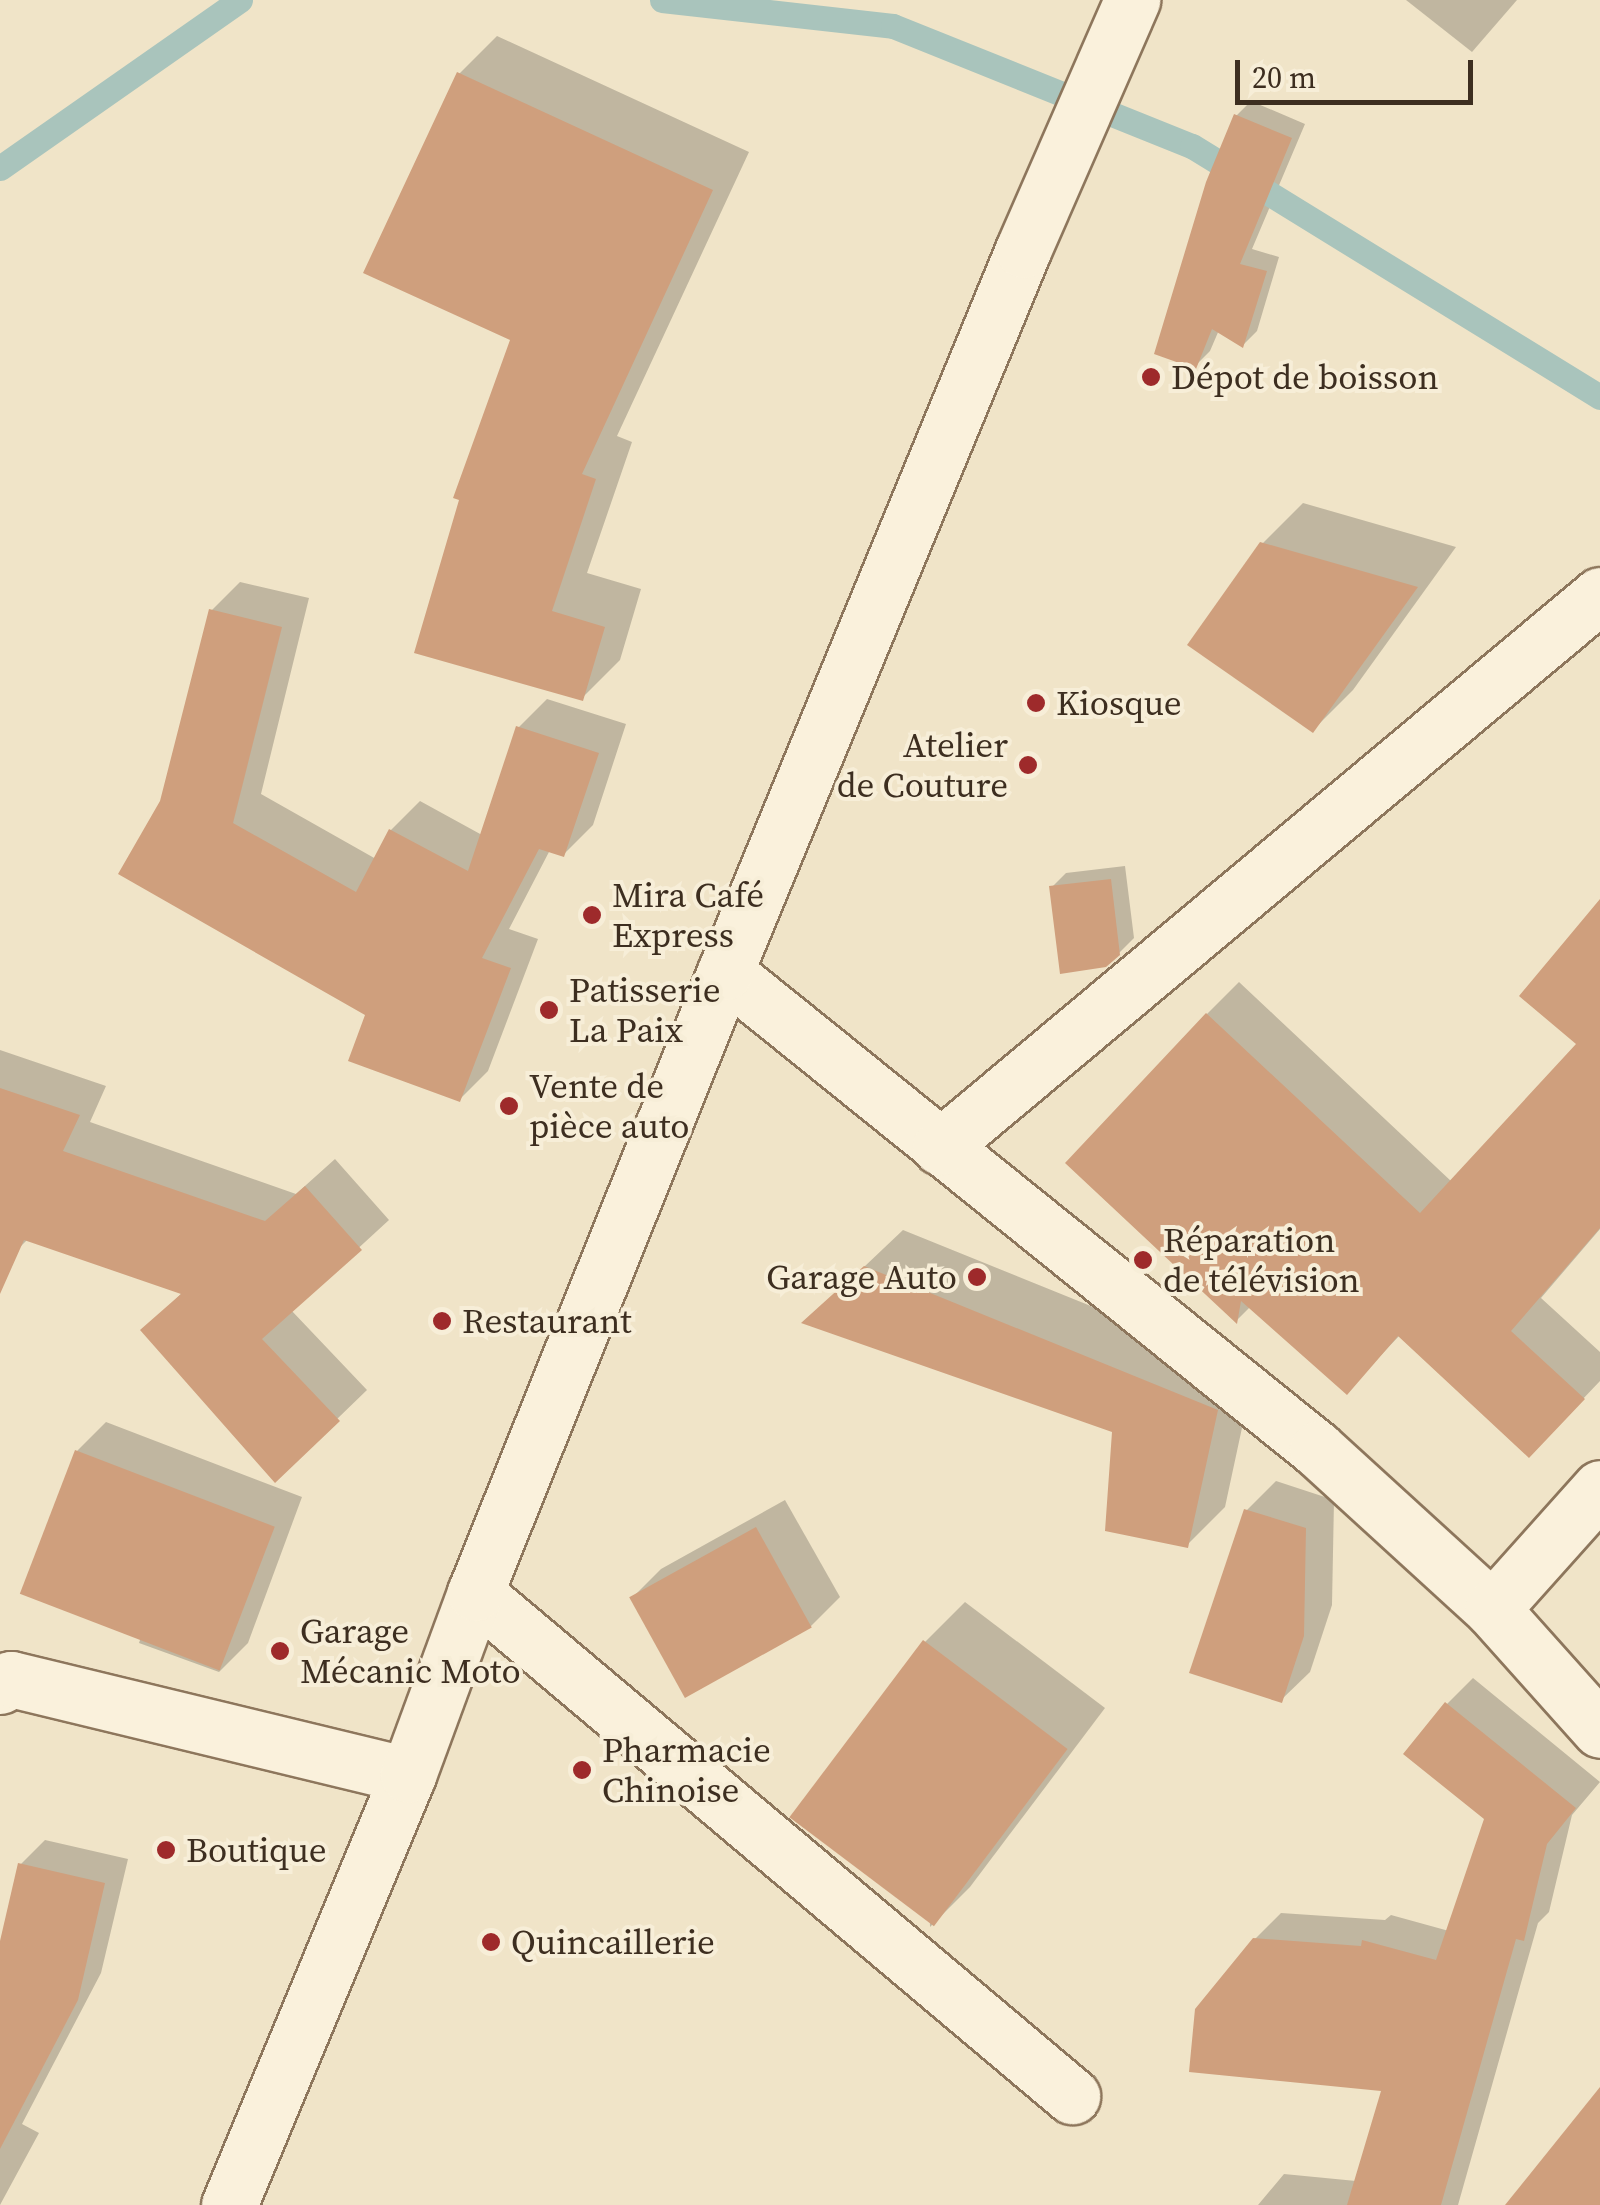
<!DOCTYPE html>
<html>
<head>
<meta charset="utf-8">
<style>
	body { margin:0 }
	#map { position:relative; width:1600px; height:2205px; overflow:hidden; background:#f0e4c8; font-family:"Source Serif 4",serif }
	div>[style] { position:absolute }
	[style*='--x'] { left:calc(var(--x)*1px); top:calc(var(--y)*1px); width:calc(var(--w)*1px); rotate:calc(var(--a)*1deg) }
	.shadow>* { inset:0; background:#0003 }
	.stream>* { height:25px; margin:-12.5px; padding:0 12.5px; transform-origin:12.5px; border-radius:12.5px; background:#a9c4bc }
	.building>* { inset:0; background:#cf9f7d; transform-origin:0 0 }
	.roads { filter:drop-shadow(2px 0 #8d765c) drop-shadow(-2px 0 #8d765c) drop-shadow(0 2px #8d765c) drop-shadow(0 -2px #8d765c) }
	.minor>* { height:55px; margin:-27.5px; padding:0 27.5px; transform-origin:27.5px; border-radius:27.5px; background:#faf1dc }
	.dots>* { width:28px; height:28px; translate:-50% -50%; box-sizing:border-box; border:5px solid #f7eed8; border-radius:50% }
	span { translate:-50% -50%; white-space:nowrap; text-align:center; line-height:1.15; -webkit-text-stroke:8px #f7eed8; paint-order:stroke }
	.poi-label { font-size:35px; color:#3d2e20 }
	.left { translate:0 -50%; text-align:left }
	.right { translate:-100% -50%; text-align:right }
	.scale { position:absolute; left:1235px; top:60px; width:238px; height:45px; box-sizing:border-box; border:5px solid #3d2e20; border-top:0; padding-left:12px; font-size:30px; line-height:35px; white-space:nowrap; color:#3d2e20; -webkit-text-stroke:8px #f7eed8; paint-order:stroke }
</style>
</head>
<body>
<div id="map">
	<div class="shadow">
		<i style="clip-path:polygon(1406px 0,1517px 0,1472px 52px)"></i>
		<i style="clip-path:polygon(497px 36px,749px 152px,617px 436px,632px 442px,587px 573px,641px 589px,620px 660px,582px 698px,417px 651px,513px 338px,459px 74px)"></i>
		<i style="clip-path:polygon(1251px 101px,1305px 124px,1252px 249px,1279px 257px,1257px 331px,1243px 345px,1219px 330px,1210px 351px,1195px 366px,1236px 116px)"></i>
		<i style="clip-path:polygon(1303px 503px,1456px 547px,1353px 690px,1313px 730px,1262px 544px)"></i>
		<i style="clip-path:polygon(240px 582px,309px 598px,261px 794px,376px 859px,391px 830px,420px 801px,482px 835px,518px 728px,547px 699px,626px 724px,593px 825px,564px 854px,550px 850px,509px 929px,538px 939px,488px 1071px,459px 1100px,368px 1014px,163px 802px,211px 611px)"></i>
		<i style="clip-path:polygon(1125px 866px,1134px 938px,1119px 953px,1052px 887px,1066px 873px)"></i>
		<i style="clip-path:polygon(1600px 903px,1600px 1229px,1541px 1298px,1600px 1352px,1600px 1381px,1561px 1422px,1400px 1335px,1347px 1391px,1251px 1306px,1237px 1320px,1207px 1014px,1239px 982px,1452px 1182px,1580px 1044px)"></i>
		<i style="clip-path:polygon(0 1050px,106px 1086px,90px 1122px,296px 1194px,335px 1159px,389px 1220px,291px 1310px,367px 1390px,275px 1479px,144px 1330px,183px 1292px,29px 1238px,14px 1253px,0 1246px)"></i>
		<i style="clip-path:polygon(903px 1230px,1254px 1372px,1225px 1507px,1187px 1545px,1115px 1430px,806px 1322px)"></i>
		<i style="clip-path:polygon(106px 1422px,302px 1497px,248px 1643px,219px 1672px,139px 1643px,141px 1637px,77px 1451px)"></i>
		<i style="clip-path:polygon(1276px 1481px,1334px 1500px,1332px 1605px,1310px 1672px,1281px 1700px,1247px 1510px)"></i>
		<i style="clip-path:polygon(785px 1500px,840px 1597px,811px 1626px,686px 1695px,632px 1598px,661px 1569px)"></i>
		<i style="clip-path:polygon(965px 1602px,1105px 1708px,970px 1887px,930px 1927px,925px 1642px)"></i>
		<i style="clip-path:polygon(1473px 1678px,1600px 1782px,1572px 1815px,1549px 1912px,1538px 1923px,1458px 2205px,1258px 2205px,1284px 2174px,1356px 2181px,1385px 2089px,1255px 1939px,1281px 1913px,1385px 1920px,1391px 1915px,1449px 1931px,1486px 1818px,1447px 1704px)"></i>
		<i style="clip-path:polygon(45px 1840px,128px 1859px,101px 1973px,22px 2124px,39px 2133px,0 2205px,0 1947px,21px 1864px)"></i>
	</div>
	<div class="stream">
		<i style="--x:662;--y:0;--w:232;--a:6.4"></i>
		<i style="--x:893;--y:26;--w:322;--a:21.9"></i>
		<i style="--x:1192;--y:146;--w:479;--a:31.6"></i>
		<i style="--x:0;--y:168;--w:293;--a:-35"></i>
	</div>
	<div class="building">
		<i style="clip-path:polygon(457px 72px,713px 190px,582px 474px,596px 479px,552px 611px,605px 627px,583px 701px,414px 653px,459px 500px,453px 498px,510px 340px,363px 273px)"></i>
		<i style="clip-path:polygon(1234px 114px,1292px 138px,1240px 264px,1267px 271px,1243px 348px,1212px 329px,1196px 369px,1154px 354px,1206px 182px)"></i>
		<i style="clip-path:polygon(1260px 542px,1418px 587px,1313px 733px,1187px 645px)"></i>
		<i style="clip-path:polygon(209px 609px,282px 627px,233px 823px,356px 892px,389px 829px,468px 871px,516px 726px,599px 753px,564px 857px,539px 849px,482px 958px,511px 968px,460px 1102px,348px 1061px,365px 1015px,118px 874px,160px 801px)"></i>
		<i style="clip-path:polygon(1111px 879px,1120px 955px,1106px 967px,1060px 974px,1049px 886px)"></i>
		<i style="clip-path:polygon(1600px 899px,1600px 1228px,1511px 1331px,1585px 1399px,1529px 1458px,1398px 1336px,1347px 1395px,1241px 1301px,1237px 1324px,1065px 1163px,1206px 1013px,1420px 1213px,1576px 1044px,1519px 996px)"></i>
		<i style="clip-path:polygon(0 1088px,80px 1115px,63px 1151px,265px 1221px,305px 1186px,362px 1250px,262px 1339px,340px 1421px,275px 1483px,140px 1330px,181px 1294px,24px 1240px,0 1294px)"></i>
		<i style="clip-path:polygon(864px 1266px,1218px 1410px,1188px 1548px,1105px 1531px,1112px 1432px,801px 1323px)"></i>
		<i style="left:75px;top:1450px;width:214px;height:154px;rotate:21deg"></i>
		<i style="clip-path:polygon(1244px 1509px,1306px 1528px,1304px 1636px,1282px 1703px,1189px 1673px)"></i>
		<i style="left:756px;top:1527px;width:115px;height:145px;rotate:61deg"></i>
		<i style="left:923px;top:1640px;width:181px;height:222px;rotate:37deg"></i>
		<i style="clip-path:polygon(1445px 1702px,1576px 1808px,1547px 1844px,1524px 1941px,1516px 1939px,1441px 2205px,1347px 2205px,1381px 2091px,1189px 2072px,1195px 2009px,1253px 1938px,1361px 1946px,1362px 1940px,1436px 1960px,1484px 1819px,1403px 1754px)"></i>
		<i style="clip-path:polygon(18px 1863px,105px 1883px,78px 2000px,0 2149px,0 1941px)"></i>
		<i style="clip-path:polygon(1600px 2087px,1600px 2205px,1505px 2205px)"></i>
	</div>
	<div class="roads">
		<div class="minor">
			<i style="--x:725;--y:972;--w:760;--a:38.86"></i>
			<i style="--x:1317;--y:1449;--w:237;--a:42.4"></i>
			<i style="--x:1492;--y:1609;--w:162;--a:48.2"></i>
			<i style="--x:940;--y:1147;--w:860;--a:-39.91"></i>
			<i style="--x:475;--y:1593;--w:781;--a:40.12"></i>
			<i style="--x:1492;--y:1609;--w:162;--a:-48.2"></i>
			<i style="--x:0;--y:1686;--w:13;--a:-32"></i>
			<i style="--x:11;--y:1679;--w:408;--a:13.6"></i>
			<i style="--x:229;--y:2205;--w:466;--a:-67.4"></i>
			<i style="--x:408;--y:1775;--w:194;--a:-69.8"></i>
			<i style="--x:475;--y:1593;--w:669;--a:-68.07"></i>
			<i style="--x:725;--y:972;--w:781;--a:-67.57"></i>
			<i style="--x:1023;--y:250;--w:273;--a:-66.4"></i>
		</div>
	</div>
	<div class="dots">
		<i style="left:1151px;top:377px;background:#9e2a2b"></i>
		<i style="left:1036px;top:703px;background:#9e2a2b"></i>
		<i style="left:1028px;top:765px;background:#9e2a2b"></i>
		<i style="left:592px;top:915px;background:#9e2a2b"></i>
		<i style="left:549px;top:1010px;background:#9e2a2b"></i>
		<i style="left:509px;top:1106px;background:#9e2a2b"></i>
		<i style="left:1143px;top:1260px;background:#9e2a2b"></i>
		<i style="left:977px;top:1277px;background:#9e2a2b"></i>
		<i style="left:442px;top:1321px;background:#9e2a2b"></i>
		<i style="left:280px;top:1651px;background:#9e2a2b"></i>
		<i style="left:582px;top:1770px;background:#9e2a2b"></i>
		<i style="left:166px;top:1850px;background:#9e2a2b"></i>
		<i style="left:491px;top:1942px;background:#9e2a2b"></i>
	</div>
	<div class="poi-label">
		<span class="left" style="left:1171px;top:377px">Dépot de boisson</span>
		<span class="left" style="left:1056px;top:703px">Kiosque</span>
		<span class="right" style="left:1008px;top:765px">Atelier<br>de Couture</span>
		<span class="left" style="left:612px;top:915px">Mira Café<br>Express</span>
		<span class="left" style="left:569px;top:1010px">Patisserie<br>La Paix</span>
		<span class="left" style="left:529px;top:1106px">Vente de<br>pièce auto</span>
		<span class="left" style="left:1163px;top:1260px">Réparation<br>de télévision</span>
		<span class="right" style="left:957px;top:1277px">Garage Auto</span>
		<span class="left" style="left:462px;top:1321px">Restaurant</span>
		<span class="left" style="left:300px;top:1651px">Garage<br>Mécanic Moto</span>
		<span class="left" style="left:602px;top:1770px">Pharmacie<br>Chinoise</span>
		<span class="left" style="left:186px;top:1850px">Boutique</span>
		<span class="left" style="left:511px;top:1942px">Quincaillerie</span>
	</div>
	<div class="scale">20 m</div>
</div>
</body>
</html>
